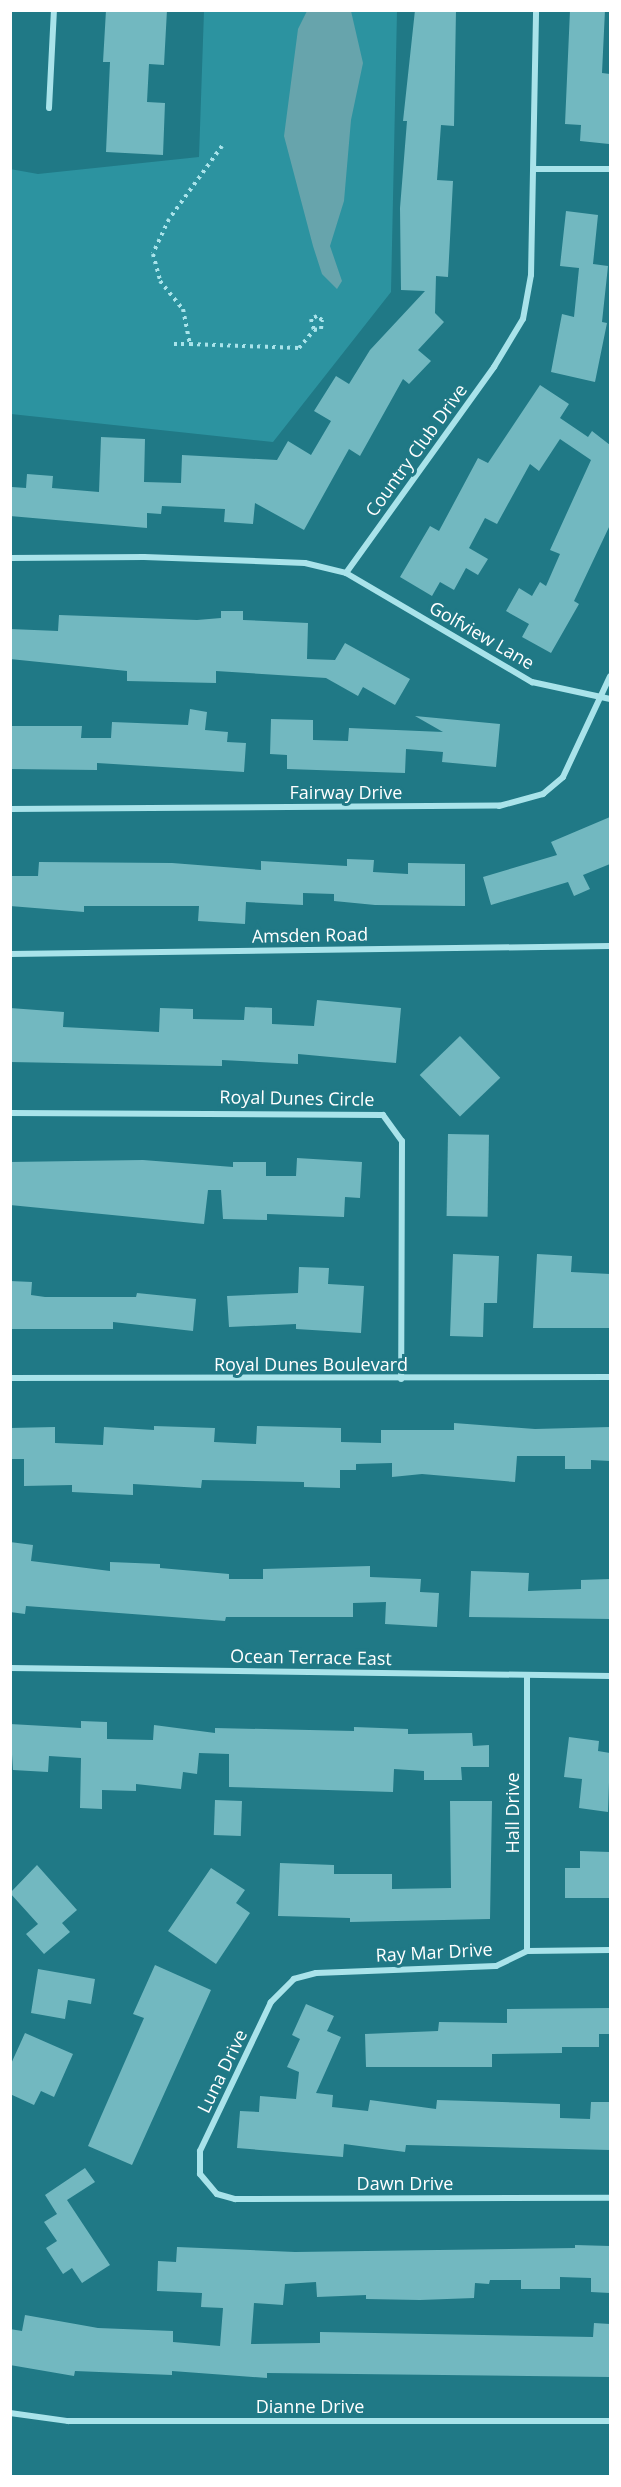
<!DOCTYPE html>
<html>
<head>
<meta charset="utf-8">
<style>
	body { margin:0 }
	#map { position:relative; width:621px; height:2487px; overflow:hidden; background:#207986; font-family:"Open Sans",sans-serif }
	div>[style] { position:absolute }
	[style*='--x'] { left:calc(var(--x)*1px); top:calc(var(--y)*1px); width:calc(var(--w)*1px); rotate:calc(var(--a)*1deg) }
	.green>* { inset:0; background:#2c93a0 }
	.water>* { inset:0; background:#67a4ac }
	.building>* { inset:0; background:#72b8c0; transform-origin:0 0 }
	.path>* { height:4px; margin-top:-2px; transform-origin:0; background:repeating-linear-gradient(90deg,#a9e3ea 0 3px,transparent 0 7.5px) }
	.street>* { height:6px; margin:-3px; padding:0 3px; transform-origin:3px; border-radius:3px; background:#a9e3ea }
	span { translate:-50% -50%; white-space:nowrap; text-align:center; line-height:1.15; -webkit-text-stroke:6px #207986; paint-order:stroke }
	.street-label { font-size:18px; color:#fff }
	.frame { position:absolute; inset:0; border:12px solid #fff; pointer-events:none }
</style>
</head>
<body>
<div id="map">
	<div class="green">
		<i style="clip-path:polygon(204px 11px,397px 11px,391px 292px,273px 442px,11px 414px,10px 169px,38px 174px,199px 157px)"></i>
	</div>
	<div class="water">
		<i style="clip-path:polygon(307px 11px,351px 11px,363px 63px,351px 120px,344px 201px,330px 246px,342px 281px,337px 289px,322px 274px,313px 246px,284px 136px,298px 29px)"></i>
	</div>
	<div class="building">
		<i style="clip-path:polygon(106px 10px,167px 10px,164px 65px,149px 64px,147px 102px,165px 103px,163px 155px,106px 152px,110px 62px,103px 62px)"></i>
		<i style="clip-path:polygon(415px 10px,456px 10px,454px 126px,441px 125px,437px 180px,453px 181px,448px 277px,436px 276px,435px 313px,444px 322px,418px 350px,431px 361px,409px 384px,403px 379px,360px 456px,349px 449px,304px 530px,255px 503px,253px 524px,224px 522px,225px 509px,162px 506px,161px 514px,147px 513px,147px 528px,10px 516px,12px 487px,26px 488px,27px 474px,53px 476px,52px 488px,99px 492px,101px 437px,145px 439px,144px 482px,181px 483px,182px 455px,277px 460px,288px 441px,311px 455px,331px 421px,314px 411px,336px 376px,349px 384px,370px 350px,425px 291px,401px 290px,400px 208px,407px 121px,403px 121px)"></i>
		<i style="clip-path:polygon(570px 10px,605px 10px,602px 73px,610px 74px,609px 144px,580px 141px,581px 125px,565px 124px)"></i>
		<i style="clip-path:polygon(566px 211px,598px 215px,593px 264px,608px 266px,602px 322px,607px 323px,595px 382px,551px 372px,562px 314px,574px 317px,579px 268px,560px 266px)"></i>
		<i style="clip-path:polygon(540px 385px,569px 404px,560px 418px,588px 437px,592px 431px,610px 445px,610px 525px,574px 601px,579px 604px,551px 653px,522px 637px,529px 624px,506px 611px,519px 588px,532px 596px,540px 582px,546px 586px,560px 554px,550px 550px,591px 460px,560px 439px,539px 471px,530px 464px,497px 524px,485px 518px,469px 548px,488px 559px,478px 575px,466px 568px,454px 590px,440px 582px,432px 596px,400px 577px,430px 526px,439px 531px,478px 458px,488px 463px)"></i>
		<i style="clip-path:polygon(221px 611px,243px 611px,243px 620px,308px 623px,307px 659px,335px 660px,345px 643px,410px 679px,395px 705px,363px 687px,358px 696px,326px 678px,216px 671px,216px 683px,127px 681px,127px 671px,10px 659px,10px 629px,58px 631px,59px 615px,197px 620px,221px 618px)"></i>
		<i style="clip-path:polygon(190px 709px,207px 712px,205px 730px,228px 732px,227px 742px,246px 743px,244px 772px,97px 763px,97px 770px,10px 769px,10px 726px,82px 726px,81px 738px,111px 738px,112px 722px,188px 725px)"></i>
		<i style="clip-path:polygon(415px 716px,500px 724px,496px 767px,442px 762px,443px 752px,406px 749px,405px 773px,287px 769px,287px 755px,270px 754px,271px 719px,313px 720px,313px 740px,348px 741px,349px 728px,443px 732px)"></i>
		<i style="clip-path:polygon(610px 817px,610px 864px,583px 875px,590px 889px,574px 896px,568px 882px,491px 905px,483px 877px,557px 855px,551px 842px)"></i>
		<i style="clip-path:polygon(347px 859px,374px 860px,373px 872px,408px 874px,408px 863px,465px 864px,465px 906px,375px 905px,334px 901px,334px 894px,303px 893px,303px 905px,246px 902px,245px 924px,198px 921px,199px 906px,84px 906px,84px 912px,10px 906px,10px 876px,38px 876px,39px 862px,172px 863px,261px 870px,261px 861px,347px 866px)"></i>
		<i style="clip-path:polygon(317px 1000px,401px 1008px,396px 1063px,298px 1054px,298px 1064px,222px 1060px,222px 1066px,10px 1062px,10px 1008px,64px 1012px,63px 1027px,159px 1032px,160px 1008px,193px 1009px,193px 1019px,244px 1020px,245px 1007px,272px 1008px,272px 1024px,314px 1026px)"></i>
		<i style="left:460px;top:1036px;width:58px;height:56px;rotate:46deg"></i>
		<i style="left:448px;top:1134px;width:41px;height:82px;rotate:1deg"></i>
		<i style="clip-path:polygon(297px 1158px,362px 1162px,360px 1198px,345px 1197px,344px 1217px,267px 1214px,267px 1220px,223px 1219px,221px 1190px,208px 1190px,204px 1224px,10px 1205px,10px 1162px,143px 1160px,233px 1167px,233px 1162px,266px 1162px,266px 1176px,296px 1176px)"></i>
		<i style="clip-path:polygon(453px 1254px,499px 1256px,497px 1303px,484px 1303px,483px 1337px,450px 1336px)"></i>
		<i style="clip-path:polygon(537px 1254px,572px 1256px,571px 1272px,610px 1274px,610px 1328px,533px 1328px)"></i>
		<i style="clip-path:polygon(299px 1267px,329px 1268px,328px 1284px,364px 1286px,361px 1333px,296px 1329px,296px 1324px,229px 1327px,227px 1296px,298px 1293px)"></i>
		<i style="clip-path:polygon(10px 1281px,32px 1282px,31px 1295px,45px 1297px,136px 1297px,137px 1293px,196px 1299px,193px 1331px,113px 1322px,113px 1329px,10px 1329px)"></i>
		<i style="clip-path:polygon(454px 1423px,535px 1429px,610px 1427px,610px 1461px,591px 1460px,591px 1469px,565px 1469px,565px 1456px,517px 1456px,515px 1482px,422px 1474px,392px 1477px,392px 1463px,356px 1464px,356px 1470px,340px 1470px,340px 1488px,304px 1487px,304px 1482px,202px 1480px,201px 1488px,133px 1484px,133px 1495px,72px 1492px,72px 1485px,24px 1486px,24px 1459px,10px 1459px,10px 1428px,55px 1427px,55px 1443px,103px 1445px,104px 1427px,154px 1430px,154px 1426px,215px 1428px,214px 1442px,256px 1444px,257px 1426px,341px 1428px,341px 1442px,381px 1443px,381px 1430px,454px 1430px)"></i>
		<i style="clip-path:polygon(10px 1542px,33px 1545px,31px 1561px,110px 1571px,110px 1562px,160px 1564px,160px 1568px,229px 1574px,229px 1579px,263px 1579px,263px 1569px,370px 1566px,370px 1577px,421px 1579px,420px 1592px,439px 1593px,437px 1627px,385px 1624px,386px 1602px,353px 1603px,353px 1617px,226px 1617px,225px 1621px,26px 1606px,25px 1614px,10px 1612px)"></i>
		<i style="clip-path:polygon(471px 1571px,529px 1573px,528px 1591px,581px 1589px,581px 1580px,610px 1579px,610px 1619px,469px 1617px)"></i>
		<i style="clip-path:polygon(81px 1721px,107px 1722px,107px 1739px,153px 1740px,154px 1725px,215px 1733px,215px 1728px,354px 1731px,354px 1727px,408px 1729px,408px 1734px,472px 1733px,473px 1746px,489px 1745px,489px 1767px,461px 1767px,462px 1780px,424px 1780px,424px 1771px,394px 1769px,393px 1792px,229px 1787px,229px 1754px,199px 1753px,197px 1774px,183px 1772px,181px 1789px,136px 1784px,136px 1791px,102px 1790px,102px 1809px,80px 1808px,81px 1758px,49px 1756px,48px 1772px,13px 1770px,10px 1724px,81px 1728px)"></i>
		<i style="clip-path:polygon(569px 1737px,599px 1741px,598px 1751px,610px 1753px,608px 1812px,579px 1808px,582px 1779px,564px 1777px)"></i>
		<i style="left:215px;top:1800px;width:27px;height:35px;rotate:2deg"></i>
		<i style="clip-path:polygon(450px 1801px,492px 1801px,490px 1919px,350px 1922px,350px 1918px,278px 1916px,280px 1863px,334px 1865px,334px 1874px,392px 1874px,392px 1889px,451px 1888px)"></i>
		<i style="clip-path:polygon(580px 1851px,610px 1852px,610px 1898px,565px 1898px,565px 1868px,580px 1868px)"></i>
		<i style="clip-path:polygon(37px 1865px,77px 1910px,62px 1923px,70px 1932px,44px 1954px,26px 1934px,38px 1924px,10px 1893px)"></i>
		<i style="clip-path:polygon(211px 1868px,245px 1890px,236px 1903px,250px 1913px,216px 1964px,168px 1931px)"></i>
		<i style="clip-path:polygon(155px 1965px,211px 1990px,132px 2165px,88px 2146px,144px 2018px,133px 2014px)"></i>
		<i style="clip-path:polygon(38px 1969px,95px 1979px,91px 2004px,68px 2000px,65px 2019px,31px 2013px)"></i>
		<i style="clip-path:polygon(306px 2004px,334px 2016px,327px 2031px,341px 2037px,316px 2093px,333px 2095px,332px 2107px,368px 2111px,370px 2100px,436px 2109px,437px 2100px,560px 2104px,560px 2118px,590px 2119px,591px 2102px,610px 2102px,610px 2150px,406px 2145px,405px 2152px,344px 2144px,343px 2157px,237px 2148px,240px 2111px,259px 2112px,260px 2096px,296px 2099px,299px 2072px,287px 2067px,300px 2039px,292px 2035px)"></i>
		<i style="clip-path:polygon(610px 2008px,610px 2034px,599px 2034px,599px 2047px,562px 2047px,562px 2053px,492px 2054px,492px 2067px,366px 2067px,365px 2034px,438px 2031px,439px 2022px,507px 2023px,507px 2009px)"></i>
		<i style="clip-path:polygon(25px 2033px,73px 2054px,54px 2097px,41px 2091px,34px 2105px,10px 2094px,10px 2066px)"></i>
		<i style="clip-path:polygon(85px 2168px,95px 2182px,67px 2200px,110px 2265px,82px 2283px,72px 2268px,63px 2274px,46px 2248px,57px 2241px,44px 2222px,57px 2214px,45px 2195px)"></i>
		<i style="clip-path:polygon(575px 2245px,610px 2246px,610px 2293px,591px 2292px,591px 2278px,560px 2277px,560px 2289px,521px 2289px,521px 2280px,490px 2280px,489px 2284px,475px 2283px,474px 2298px,420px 2300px,366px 2299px,366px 2295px,317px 2297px,316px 2282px,285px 2284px,283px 2305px,254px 2303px,251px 2344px,320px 2343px,320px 2332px,593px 2337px,594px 2323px,610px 2324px,610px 2377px,267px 2373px,267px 2378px,172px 2371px,172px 2375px,75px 2371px,74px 2376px,10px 2365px,10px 2329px,22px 2331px,25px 2315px,98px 2328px,173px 2331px,173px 2342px,220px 2346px,223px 2308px,201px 2307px,202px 2293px,157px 2291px,158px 2261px,176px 2262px,177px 2247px,295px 2252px,575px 2248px)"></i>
	</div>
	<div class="path">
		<i style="--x:222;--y:146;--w:90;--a:126"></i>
		<i style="--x:169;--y:219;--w:38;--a:115"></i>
		<i style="--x:153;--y:254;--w:28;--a:75"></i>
		<i style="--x:160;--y:281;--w:36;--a:51"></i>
		<i style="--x:183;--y:309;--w:36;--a:79"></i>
		<i style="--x:190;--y:344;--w:109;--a:2.1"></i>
		<i style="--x:299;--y:348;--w:23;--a:-50"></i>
		<i style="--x:314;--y:330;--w:7;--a:-8"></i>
		<i style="--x:321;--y:329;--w:9;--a:-84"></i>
		<i style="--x:322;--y:320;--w:6;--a:-141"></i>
		<i style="--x:317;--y:316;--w:7;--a:153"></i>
		<i style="--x:311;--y:319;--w:11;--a:75"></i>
		<i style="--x:174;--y:344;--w:16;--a:0"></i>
	</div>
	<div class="street">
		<i style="--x:49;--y:108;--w:98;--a:-87.1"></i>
		<i style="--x:534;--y:169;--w:76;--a:0"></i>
		<i style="--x:10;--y:558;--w:134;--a:-0.4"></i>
		<i style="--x:144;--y:557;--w:161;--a:2.1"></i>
		<i style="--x:305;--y:563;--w:42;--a:13.7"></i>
		<i style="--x:346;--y:573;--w:216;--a:30.4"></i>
		<i style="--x:532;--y:682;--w:80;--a:12.3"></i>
		<i style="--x:346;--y:573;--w:254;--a:-54.3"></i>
		<i style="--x:494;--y:367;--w:56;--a:-58.9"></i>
		<i style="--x:523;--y:319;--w:45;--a:-79.7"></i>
		<i style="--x:531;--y:275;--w:265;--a:-88.9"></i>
		<i style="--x:10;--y:809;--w:489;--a:-0.4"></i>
		<i style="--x:499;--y:806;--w:46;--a:-15.3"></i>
		<i style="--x:543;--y:794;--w:26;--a:-40"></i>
		<i style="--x:563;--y:777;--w:111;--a:-65"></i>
		<i style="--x:10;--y:954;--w:600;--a:-0.76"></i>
		<i style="--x:10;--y:1113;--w:373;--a:0.3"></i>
		<i style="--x:383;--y:1115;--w:32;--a:54"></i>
		<i style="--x:402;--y:1141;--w:238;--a:90.2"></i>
		<i style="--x:10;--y:1378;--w:600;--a:-0.1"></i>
		<i style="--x:10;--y:1668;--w:600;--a:0.76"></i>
		<i style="--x:527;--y:1675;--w:276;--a:90"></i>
		<i style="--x:610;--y:1950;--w:83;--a:179.3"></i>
		<i style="--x:527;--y:1951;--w:34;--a:154"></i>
		<i style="--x:496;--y:1966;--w:180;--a:177.8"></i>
		<i style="--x:316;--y:1973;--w:23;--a:165"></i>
		<i style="--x:294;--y:1979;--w:33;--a:135"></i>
		<i style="--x:271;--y:2002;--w:165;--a:115.5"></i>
		<i style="--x:200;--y:2151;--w:23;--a:90"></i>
		<i style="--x:200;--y:2174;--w:26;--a:50"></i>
		<i style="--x:217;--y:2194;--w:19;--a:16"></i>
		<i style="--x:235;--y:2199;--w:375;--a:-0.2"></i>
		<i style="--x:10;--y:2413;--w:59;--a:7.9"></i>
		<i style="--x:68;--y:2421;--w:542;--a:0"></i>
	</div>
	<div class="street-label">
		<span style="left:416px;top:450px;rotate:-54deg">Country Club Drive</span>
		<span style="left:482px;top:635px;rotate:30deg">Golfview Lane</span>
		<span style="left:346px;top:792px">Fairway Drive</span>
		<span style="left:310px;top:935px;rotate:-1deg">Amsden Road</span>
		<span style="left:297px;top:1098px;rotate:1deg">Royal Dunes Circle</span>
		<span style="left:311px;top:1364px">Royal Dunes Boulevard</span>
		<span style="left:311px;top:1657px;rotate:1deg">Ocean Terrace East</span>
		<span style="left:512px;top:1813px;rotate:-90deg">Hall Drive</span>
		<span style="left:434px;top:1952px;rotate:-3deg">Ray Mar Drive</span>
		<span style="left:222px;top:2071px;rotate:-64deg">Luna Drive</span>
		<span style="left:405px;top:2183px">Dawn Drive</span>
		<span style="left:310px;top:2406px">Dianne Drive</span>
	</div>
	<div class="frame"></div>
</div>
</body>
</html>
